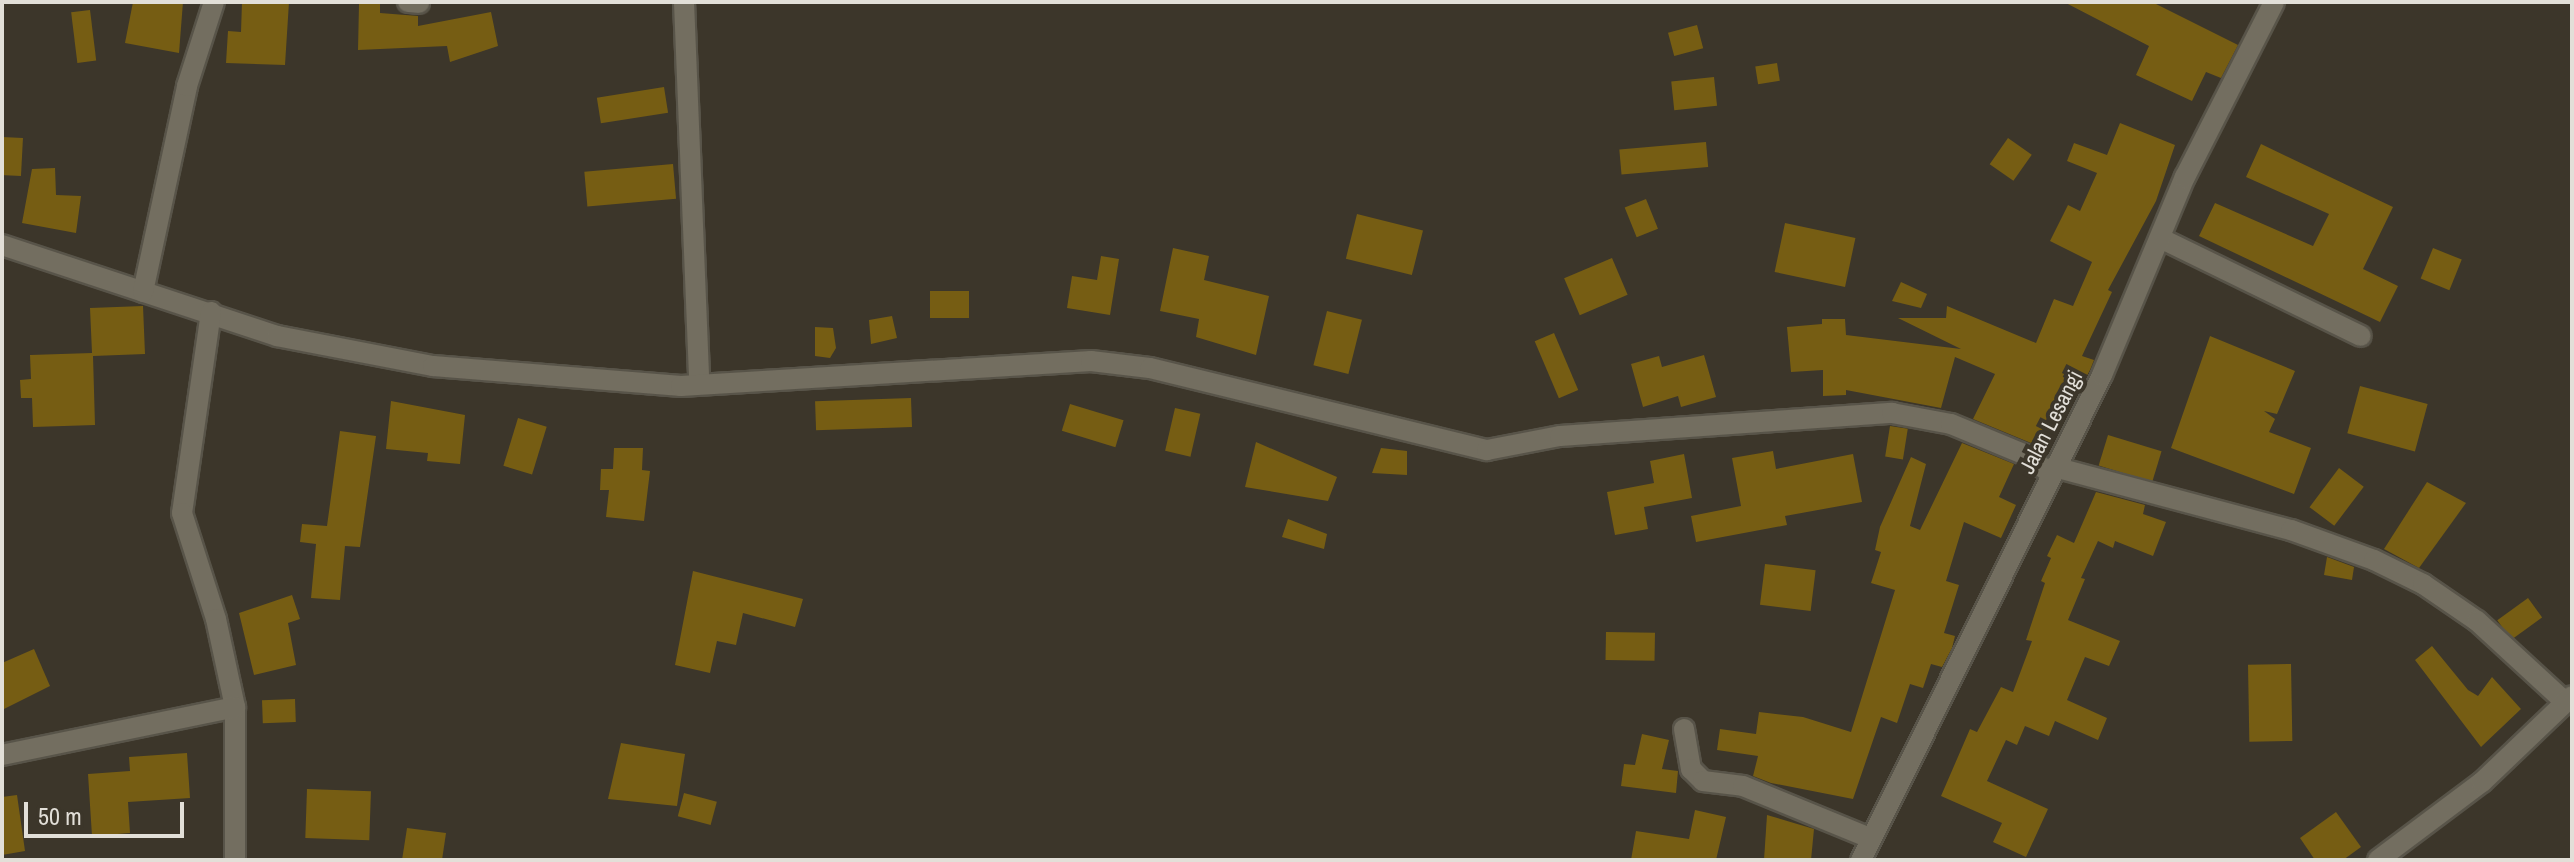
<!DOCTYPE html>
<html>
<head>
<meta charset="utf-8">
<style>
	body { margin:0 }
	#map { position:relative; width:2574px; height:862px; overflow:hidden; background:#3c362a; font-family:"Archivo Narrow",sans-serif }
	div>[style] { position:absolute }
	[style*='--x'] { left:calc(var(--x)*1px); top:calc(var(--y)*1px); width:calc(var(--w)*1px); rotate:calc(var(--a)*1deg) }
	.building>* { inset:0; background:#765d13; transform-origin:0 0 }
	.roads { filter:drop-shadow(2px 0 #585449) drop-shadow(-2px 0 #585449) drop-shadow(0 2px #585449) drop-shadow(0 -2px #585449) }
	.minor>* { height:20px; margin:-10px; padding:0 10px; transform-origin:10px; border-radius:10px; background:#736e60 }
	span { translate:-50% -50%; white-space:nowrap; text-align:center; line-height:1.15; -webkit-text-stroke:8px #3c362a; paint-order:stroke }
	.street-label { font-size:22px; color:#e2dfd8 }
	.frame { position:absolute; inset:0; border:4px solid #e2dfd8; pointer-events:none }
	.scale { position:absolute; left:24px; top:802px; width:160px; height:36px; box-sizing:border-box; border:4px solid #e2dfd8; border-top:0; padding-left:10px; font-size:24px; line-height:28px; white-space:nowrap; color:#e2dfd8; -webkit-text-stroke:6px #3c362a; paint-order:stroke }
</style>
</head>
<body>
<div id="map">
	<div class="building">
		<i style="clip-path:polygon(133px 2px,183px 2px,179px 53px,125px 43px)"></i>
		<i style="clip-path:polygon(242px 2px,289px 2px,285px 65px,226px 63px,228px 31px,241px 32px)"></i>
		<i style="clip-path:polygon(2064px 2px,2152px 2px,2238px 45px,2221px 78px,2206px 72px,2192px 101px,2136px 75px,2149px 46px)"></i>
		<i style="clip-path:polygon(359px 4px,380px 4px,380px 13px,418px 16px,418px 26px,491px 12px,498px 46px,450px 62px,447px 46px,358px 50px)"></i>
		<i style="left:90px;top:10px;width:51px;height:19px;rotate:83deg"></i>
		<i style="left:1697px;top:25px;width:24px;height:30px;rotate:75deg"></i>
		<i style="left:1777px;top:63px;width:18px;height:22px;rotate:81deg"></i>
		<i style="left:1714px;top:77px;width:29px;height:43px;rotate:84deg"></i>
		<i style="left:664px;top:87px;width:26px;height:68px;rotate:81deg"></i>
		<i style="clip-path:polygon(2120px 123px,2175px 145px,2156px 201px,2108px 290px,2112px 292px,2082px 356px,2094px 360px,2090px 370px,2069px 410px,2053px 403px,2036px 445px,1973px 419px,1995px 374px,1955px 357px,1941px 408px,1846px 390px,1846px 395px,1823px 396px,1823px 370px,1791px 372px,1787px 327px,1822px 324px,1822px 319px,1845px 319px,1846px 335px,1961px 349px,1898px 318px,1946px 318px,1947px 306px,2036px 343px,2054px 299px,2073px 306px,2092px 262px,2050px 241px,2068px 205px,2080px 211px,2097px 173px,2067px 161px,2074px 143px,2107px 155px)"></i>
		<i style="left:2px;top:137px;width:21px;height:38px;rotate:3deg"></i>
		<i style="left:2008px;top:138px;width:29px;height:32px;rotate:35deg"></i>
		<i style="left:1706px;top:142px;width:25px;height:87px;rotate:85deg"></i>
		<i style="clip-path:polygon(2261px 144px,2393px 207px,2363px 269px,2398px 286px,2380px 322px,2199px 236px,2215px 203px,2313px 246px,2329px 214px,2246px 177px)"></i>
		<i style="left:673px;top:164px;width:35px;height:89px;rotate:85deg"></i>
		<i style="clip-path:polygon(55px 168px,56px 195px,81px 196px,76px 233px,22px 223px,32px 169px)"></i>
		<i style="left:1646px;top:199px;width:32px;height:23px;rotate:68deg"></i>
		<i style="left:1357px;top:214px;width:68px;height:46px;rotate:14deg"></i>
		<i style="left:1785px;top:223px;width:72px;height:50px;rotate:12deg"></i>
		<i style="clip-path:polygon(1173px 248px,1209px 256px,1204px 280px,1269px 296px,1256px 355px,1196px 337px,1199px 319px,1160px 311px)"></i>
		<i style="left:2433px;top:248px;width:31px;height:33px;rotate:22deg"></i>
		<i style="clip-path:polygon(1101px 256px,1119px 259px,1110px 315px,1067px 308px,1072px 276px,1097px 280px)"></i>
		<i style="left:1612px;top:258px;width:40px;height:52px;rotate:67deg"></i>
		<i style="clip-path:polygon(1901px 282px,1927px 294px,1921px 308px,1892px 301px)"></i>
		<i style="left:930px;top:291px;width:39px;height:27px"></i>
		<i style="clip-path:polygon(143px 306px,145px 354px,93px 356px,95px 425px,33px 427px,32px 398px,21px 398px,20px 380px,31px 379px,30px 355px,92px 353px,90px 308px)"></i>
		<i style="left:1327px;top:311px;width:36px;height:56px;rotate:14deg"></i>
		<i style="clip-path:polygon(892px 316px,897px 338px,871px 344px,869px 320px)"></i>
		<i style="clip-path:polygon(815px 327px,833px 328px,836px 348px,830px 358px,815px 356px)"></i>
		<i style="left:1554px;top:333px;width:62px;height:21px;rotate:67deg"></i>
		<i style="clip-path:polygon(2210px 336px,2295px 371px,2277px 414px,2264px 411px,2275px 419px,2269px 432px,2311px 448px,2294px 494px,2171px 448px)"></i>
		<i style="clip-path:polygon(1704px 355px,1716px 397px,1681px 407px,1678px 396px,1643px 407px,1631px 364px,1659px 356px,1662px 367px)"></i>
		<i style="left:2360px;top:386px;width:70px;height:49px;rotate:15deg"></i>
		<i style="left:911px;top:398px;width:29px;height:96px;rotate:88deg"></i>
		<i style="clip-path:polygon(391px 401px,465px 415px,460px 464px,427px 461px,428px 453px,386px 449px)"></i>
		<i style="left:1070px;top:404px;width:56px;height:28px;rotate:17deg"></i>
		<i style="left:1175px;top:408px;width:26px;height:44px;rotate:13deg"></i>
		<i style="left:518px;top:418px;width:30px;height:50px;rotate:17deg"></i>
		<i style="left:1890px;top:426px;width:18px;height:31px;rotate:9deg"></i>
		<i style="clip-path:polygon(340px 431px,376px 436px,360px 547px,345px 546px,340px 600px,311px 598px,316px 544px,300px 542px,302px 524px,327px 526px)"></i>
		<i style="left:2108px;top:435px;width:56px;height:32px;rotate:17deg"></i>
		<i style="clip-path:polygon(1256px 442px,1337px 477px,1328px 501px,1245px 487px)"></i>
		<i style="clip-path:polygon(1962px 443px,2014px 464px,1999px 497px,2016px 505px,2001px 538px,1964px 522px,1946px 581px,1959px 585px,1944px 633px,1955px 636px,1952px 648px,1942px 667px,1931px 664px,1923px 688px,1910px 684px,1897px 723px,1881px 717px,1853px 799px,1771px 783px,1753px 776px,1758px 756px,1717px 750px,1720px 729px,1756px 734px,1759px 712px,1803px 717px,1851px 732px,1895px 590px,1871px 583px,1881px 552px,1875px 550px,1880px 527px,1911px 457px,1926px 464px,1910px 526px,1920px 530px)"></i>
		<i style="clip-path:polygon(614px 448px,643px 448px,642px 470px,650px 471px,644px 521px,606px 517px,609px 490px,600px 490px,601px 469px,613px 469px)"></i>
		<i style="clip-path:polygon(1381px 448px,1407px 451px,1407px 475px,1372px 473px)"></i>
		<i style="clip-path:polygon(1773px 451px,1776px 469px,1853px 454px,1862px 502px,1785px 516px,1787px 525px,1696px 542px,1691px 516px,1741px 506px,1732px 458px)"></i>
		<i style="clip-path:polygon(1684px 454px,1692px 498px,1644px 507px,1648px 529px,1615px 535px,1607px 492px,1654px 483px,1650px 461px)"></i>
		<i style="left:2339px;top:468px;width:31px;height:49px;rotate:37deg"></i>
		<i style="clip-path:polygon(2427px 482px,2466px 503px,2419px 568px,2384px 549px)"></i>
		<i style="clip-path:polygon(2096px 492px,2145px 505px,2143px 514px,2166px 522px,2153px 556px,2115px 541px,2113px 548px,2098px 541px,2081px 578px,2085px 579px,2068px 620px,2120px 641px,2109px 666px,2085px 657px,2067px 700px,2107px 718px,2098px 740px,2055px 721px,2049px 736px,2025px 726px,2017px 745px,2006px 740px,1987px 781px,2048px 809px,2026px 857px,1993px 842px,2002px 823px,1941px 796px,1970px 729px,1977px 732px,2001px 687px,2013px 692px,2032px 641px,2026px 640px,2045px 583px,2041px 581px,2051px 558px,2047px 556px,2057px 535px,2074px 543px)"></i>
		<i style="clip-path:polygon(1288px 519px,1327px 534px,1324px 549px,1282px 537px)"></i>
		<i style="clip-path:polygon(2327px 557px,2354px 567px,2352px 580px,2324px 575px)"></i>
		<i style="left:1765px;top:564px;width:51px;height:41px;rotate:7deg"></i>
		<i style="clip-path:polygon(693px 571px,803px 599px,795px 627px,743px 613px,736px 645px,717px 641px,710px 673px,675px 665px)"></i>
		<i style="clip-path:polygon(292px 595px,300px 619px,288px 623px,296px 665px,254px 675px,239px 613px)"></i>
		<i style="left:2528px;top:598px;width:24px;height:38px;rotate:54deg"></i>
		<i style="left:1606px;top:632px;width:49px;height:28px;rotate:1deg"></i>
		<i style="clip-path:polygon(2432px 646px,2468px 690px,2478px 696px,2492px 677px,2521px 709px,2481px 747px,2415px 660px)"></i>
		<i style="clip-path:polygon(34px 649px,50px 686px,2px 710px,2px 663px)"></i>
		<i style="left:2291px;top:664px;width:77px;height:43px;rotate:89deg"></i>
		<i style="left:295px;top:699px;width:23px;height:33px;rotate:88deg"></i>
		<i style="clip-path:polygon(1642px 734px,1669px 740px,1662px 769px,1678px 771px,1676px 793px,1621px 786px,1624px 764px,1635px 765px)"></i>
		<i style="clip-path:polygon(621px 743px,685px 754px,677px 806px,608px 799px)"></i>
		<i style="clip-path:polygon(187px 753px,190px 798px,128px 802px,130px 833px,92px 836px,88px 774px,130px 771px,129px 757px)"></i>
		<i style="left:307px;top:789px;width:64px;height:49px;rotate:2deg"></i>
		<i style="left:684px;top:793px;width:34px;height:24px;rotate:15deg"></i>
		<i style="clip-path:polygon(17px 795px,25px 851px,2px 855px,2px 797px)"></i>
		<i style="clip-path:polygon(1695px 810px,1726px 817px,1716px 860px,1631px 860px,1636px 831px,1689px 839px)"></i>
		<i style="clip-path:polygon(2336px 812px,2361px 847px,2343px 860px,2315px 860px,2300px 838px)"></i>
		<i style="clip-path:polygon(1767px 815px,1814px 829px,1811px 860px,1764px 860px)"></i>
		<i style="clip-path:polygon(407px 828px,446px 833px,442px 860px,402px 860px)"></i>
	</div>
	<div class="roads">
		<div class="minor">
			<i style="--x:408;--y:2;--w:11;--a:5"></i>
			<i style="--x:684;--y:2;--w:380;--a:87.7"></i>
			<i style="--x:2162;--y:239;--w:221;--a:26"></i>
			<i style="--x:2;--y:245;--w:290;--a:18.3"></i>
			<i style="--x:277;--y:336;--w:159;--a:10.9"></i>
			<i style="--x:433;--y:366;--w:249;--a:4.6"></i>
			<i style="--x:681;--y:386;--w:411;--a:-3.5"></i>
			<i style="--x:1091;--y:361;--w:59;--a:6.8"></i>
			<i style="--x:1150;--y:368;--w:347;--a:13.7"></i>
			<i style="--x:1487;--y:450;--w:74;--a:-10.9"></i>
			<i style="--x:1560;--y:436;--w:333;--a:-4"></i>
			<i style="--x:1892;--y:413;--w:60;--a:10.6"></i>
			<i style="--x:1951;--y:424;--w:81;--a:22.5"></i>
			<i style="--x:2026;--y:455;--w:31;--a:37"></i>
			<i style="--x:143;--y:292;--w:211;--a:-77.9"></i>
			<i style="--x:187;--y:86;--w:88;--a:-72.2"></i>
			<i style="--x:211;--y:312;--w:203;--a:98.2"></i>
			<i style="--x:182;--y:513;--w:111;--a:72.2"></i>
			<i style="--x:216;--y:619;--w:90;--a:77.8"></i>
			<i style="--x:235;--y:707;--w:153;--a:90"></i>
			<i style="--x:2054;--y:467;--w:245;--a:14.9"></i>
			<i style="--x:2291;--y:530;--w:88;--a:19.9"></i>
			<i style="--x:2374;--y:560;--w:55;--a:26.1"></i>
			<i style="--x:2423;--y:584;--w:65;--a:34.4"></i>
			<i style="--x:2477;--y:621;--w:118;--a:42.6"></i>
			<i style="--x:1684;--y:729;--w:41;--a:80.1"></i>
			<i style="--x:1691;--y:769;--w:17;--a:45"></i>
			<i style="--x:1703;--y:781;--w:40;--a:7.1"></i>
			<i style="--x:1743;--y:786;--w:137;--a:22.3"></i>
			<i style="--x:2;--y:755;--w:238;--a:-11.6"></i>
			<i style="--x:1861;--y:860;--w:542;--a:-63.58"></i>
			<i style="--x:2102;--y:375;--w:215;--a:-67.3"></i>
			<i style="--x:2185;--y:177;--w:196;--a:-63"></i>
			<i style="--x:2378;--y:860;--w:130;--a:-36.9"></i>
			<i style="--x:2482;--y:782;--w:124;--a:-43.7"></i>
		</div>
	</div>
	<div class="street-label">
		<span style="left:2051px;top:422px;rotate:-63deg">Jalan Lesangi</span>
	</div>
	<div class="frame"></div>
	<div class="scale">50 m</div>
</div>
</body>
</html>
